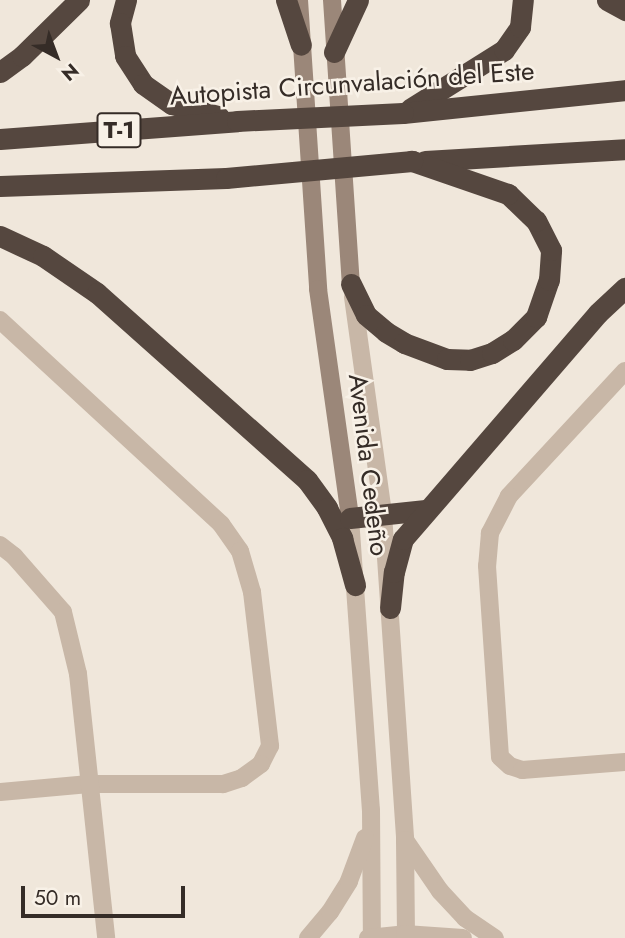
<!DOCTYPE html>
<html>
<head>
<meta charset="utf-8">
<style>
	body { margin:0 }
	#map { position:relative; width:625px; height:938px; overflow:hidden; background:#f0e7db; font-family:Jost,sans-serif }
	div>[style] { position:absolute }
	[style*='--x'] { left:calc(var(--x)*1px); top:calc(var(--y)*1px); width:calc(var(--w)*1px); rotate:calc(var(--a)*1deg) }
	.minor>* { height:18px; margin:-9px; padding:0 9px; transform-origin:9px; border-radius:9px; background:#c8b7a7 }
	.secondary>* { height:18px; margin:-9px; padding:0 9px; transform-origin:9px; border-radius:9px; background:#9b8779 }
	.motorway>* { height:21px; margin:-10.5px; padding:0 10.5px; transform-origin:10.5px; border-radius:10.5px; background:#55473f }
	.motorway-bridge>* { height:21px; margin:-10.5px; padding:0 10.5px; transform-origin:10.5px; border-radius:10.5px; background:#55473f }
	span { translate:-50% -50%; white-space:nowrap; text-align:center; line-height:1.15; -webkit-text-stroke:5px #f8f1e7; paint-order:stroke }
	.shield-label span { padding:2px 5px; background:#f8f1e7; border:2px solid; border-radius:5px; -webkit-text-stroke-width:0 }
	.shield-label { font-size:24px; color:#352c27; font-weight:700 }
	.street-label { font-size:26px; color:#352c27 }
	.north { position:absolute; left:21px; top:21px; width:70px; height:70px; -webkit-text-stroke:5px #f8f1e7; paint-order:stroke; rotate:139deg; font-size:19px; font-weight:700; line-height:28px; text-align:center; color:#352c27 }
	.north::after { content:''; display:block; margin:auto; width:24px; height:32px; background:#352c27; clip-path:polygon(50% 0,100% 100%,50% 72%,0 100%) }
	.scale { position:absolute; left:21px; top:886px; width:164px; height:32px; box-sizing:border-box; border:4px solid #352c27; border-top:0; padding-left:9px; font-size:21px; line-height:24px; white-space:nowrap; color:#352c27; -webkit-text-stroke:5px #f8f1e7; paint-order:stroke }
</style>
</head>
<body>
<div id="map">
	<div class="minor">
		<i style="--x:353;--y:297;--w:219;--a:82.1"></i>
		<i style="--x:383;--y:514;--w:327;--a:86.1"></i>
		<i style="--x:405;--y:840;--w:98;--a:89.4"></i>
		<i style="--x:0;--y:320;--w:301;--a:42.7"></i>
		<i style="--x:221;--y:524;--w:33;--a:55"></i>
		<i style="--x:240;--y:551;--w:43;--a:73.7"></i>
		<i style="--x:252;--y:592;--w:155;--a:83.3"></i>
		<i style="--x:270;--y:746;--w:20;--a:117"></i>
		<i style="--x:261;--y:764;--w:24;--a:144"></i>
		<i style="--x:242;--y:778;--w:20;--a:162"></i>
		<i style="--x:223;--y:784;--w:134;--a:180"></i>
		<i style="--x:89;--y:784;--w:89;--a:174.9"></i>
		<i style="--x:625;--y:371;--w:171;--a:132.9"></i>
		<i style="--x:509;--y:496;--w:42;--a:117.2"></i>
		<i style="--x:490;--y:533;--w:33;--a:95"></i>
		<i style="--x:487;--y:566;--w:191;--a:86.1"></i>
		<i style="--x:500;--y:757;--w:13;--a:42"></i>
		<i style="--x:510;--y:766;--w:13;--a:18"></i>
		<i style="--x:522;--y:770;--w:103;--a:-4.4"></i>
		<i style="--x:350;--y:518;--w:293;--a:85.9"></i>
		<i style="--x:371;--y:810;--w:128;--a:89.6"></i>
		<i style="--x:0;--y:545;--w:18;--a:38"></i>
		<i style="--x:14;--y:556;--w:74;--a:48.8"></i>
		<i style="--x:63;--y:612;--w:64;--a:76.4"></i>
		<i style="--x:78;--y:674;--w:265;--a:83.9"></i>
		<i style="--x:405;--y:840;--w:62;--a:55.5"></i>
		<i style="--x:440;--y:891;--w:37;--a:47"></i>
		<i style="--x:465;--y:918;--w:36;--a:34"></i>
		<i style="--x:308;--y:938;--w:34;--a:-50"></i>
		<i style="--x:330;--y:912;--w:36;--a:-58"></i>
		<i style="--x:349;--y:881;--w:46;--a:-69.6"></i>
		<i style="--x:368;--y:938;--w:37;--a:-6"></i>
		<i style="--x:405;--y:934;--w:58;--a:3.9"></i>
	</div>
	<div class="secondary">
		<i style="--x:299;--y:0;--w:290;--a:86.2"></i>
		<i style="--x:318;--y:289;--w:231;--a:82"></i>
		<i style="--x:332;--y:0;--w:285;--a:86.2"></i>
	</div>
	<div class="motorway">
		<i style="--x:126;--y:0;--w:24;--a:105"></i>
		<i style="--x:120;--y:23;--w:33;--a:81"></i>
		<i style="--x:125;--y:56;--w:33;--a:57"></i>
		<i style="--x:143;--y:84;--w:35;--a:35"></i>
		<i style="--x:172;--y:104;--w:48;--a:14.6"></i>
		<i style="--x:286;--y:0;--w:47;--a:71.6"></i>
		<i style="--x:607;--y:0;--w:21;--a:29"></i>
		<i style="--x:334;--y:52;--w:57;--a:-65.2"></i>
		<i style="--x:0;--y:72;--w:27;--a:-36"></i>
		<i style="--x:22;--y:56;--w:80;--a:-44.5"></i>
		<i style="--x:410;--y:109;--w:111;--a:-32.1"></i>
		<i style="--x:504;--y:50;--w:28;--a:-55"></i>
		<i style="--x:520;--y:27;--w:27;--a:-84"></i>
		<i style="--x:403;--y:113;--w:223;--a:-5.9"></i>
		<i style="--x:0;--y:139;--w:238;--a:-4.3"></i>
		<i style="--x:425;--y:161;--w:200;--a:-3.4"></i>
		<i style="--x:0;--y:186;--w:226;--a:-2"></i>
		<i style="--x:0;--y:236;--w:47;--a:24.9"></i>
		<i style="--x:43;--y:256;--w:65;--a:34.4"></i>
		<i style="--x:97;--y:293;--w:281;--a:41.7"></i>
		<i style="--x:307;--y:480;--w:34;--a:54"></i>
		<i style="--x:327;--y:508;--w:34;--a:63"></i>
		<i style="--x:342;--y:538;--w:49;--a:74.5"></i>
		<i style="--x:351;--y:284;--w:34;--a:64"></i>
		<i style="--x:366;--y:315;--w:26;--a:40"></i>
		<i style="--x:386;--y:332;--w:21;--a:31"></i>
		<i style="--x:404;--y:343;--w:46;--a:20.4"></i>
		<i style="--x:447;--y:359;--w:23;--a:2"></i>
		<i style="--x:470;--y:360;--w:23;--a:-18"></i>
		<i style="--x:492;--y:353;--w:25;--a:-32"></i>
		<i style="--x:513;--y:340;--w:33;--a:-45"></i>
		<i style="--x:536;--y:317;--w:39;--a:-71"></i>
		<i style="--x:549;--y:280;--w:30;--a:-86"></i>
		<i style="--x:551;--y:250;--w:33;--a:-117"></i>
		<i style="--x:536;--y:221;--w:39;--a:-136"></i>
		<i style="--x:508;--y:194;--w:102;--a:-161"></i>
		<i style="--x:350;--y:518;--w:76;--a:-6"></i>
		<i style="--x:390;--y:608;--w:36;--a:-84"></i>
		<i style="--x:394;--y:572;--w:34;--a:-75"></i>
		<i style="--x:403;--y:539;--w:298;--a:-49.2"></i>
		<i style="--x:598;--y:313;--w:37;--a:-43"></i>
	</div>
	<div class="motorway-bridge">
		<i style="--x:237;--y:121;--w:166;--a:-2.8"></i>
		<i style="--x:226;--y:178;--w:187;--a:-5.2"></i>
	</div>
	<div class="shield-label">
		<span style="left:119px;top:130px">T-1</span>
	</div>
	<div class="street-label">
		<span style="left:352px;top:84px;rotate:-4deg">Autopista Circunvalación del Este</span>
		<span style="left:368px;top:465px;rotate:83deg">Avenida Cedeño</span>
	</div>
	<div class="north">N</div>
	<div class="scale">50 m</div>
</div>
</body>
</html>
